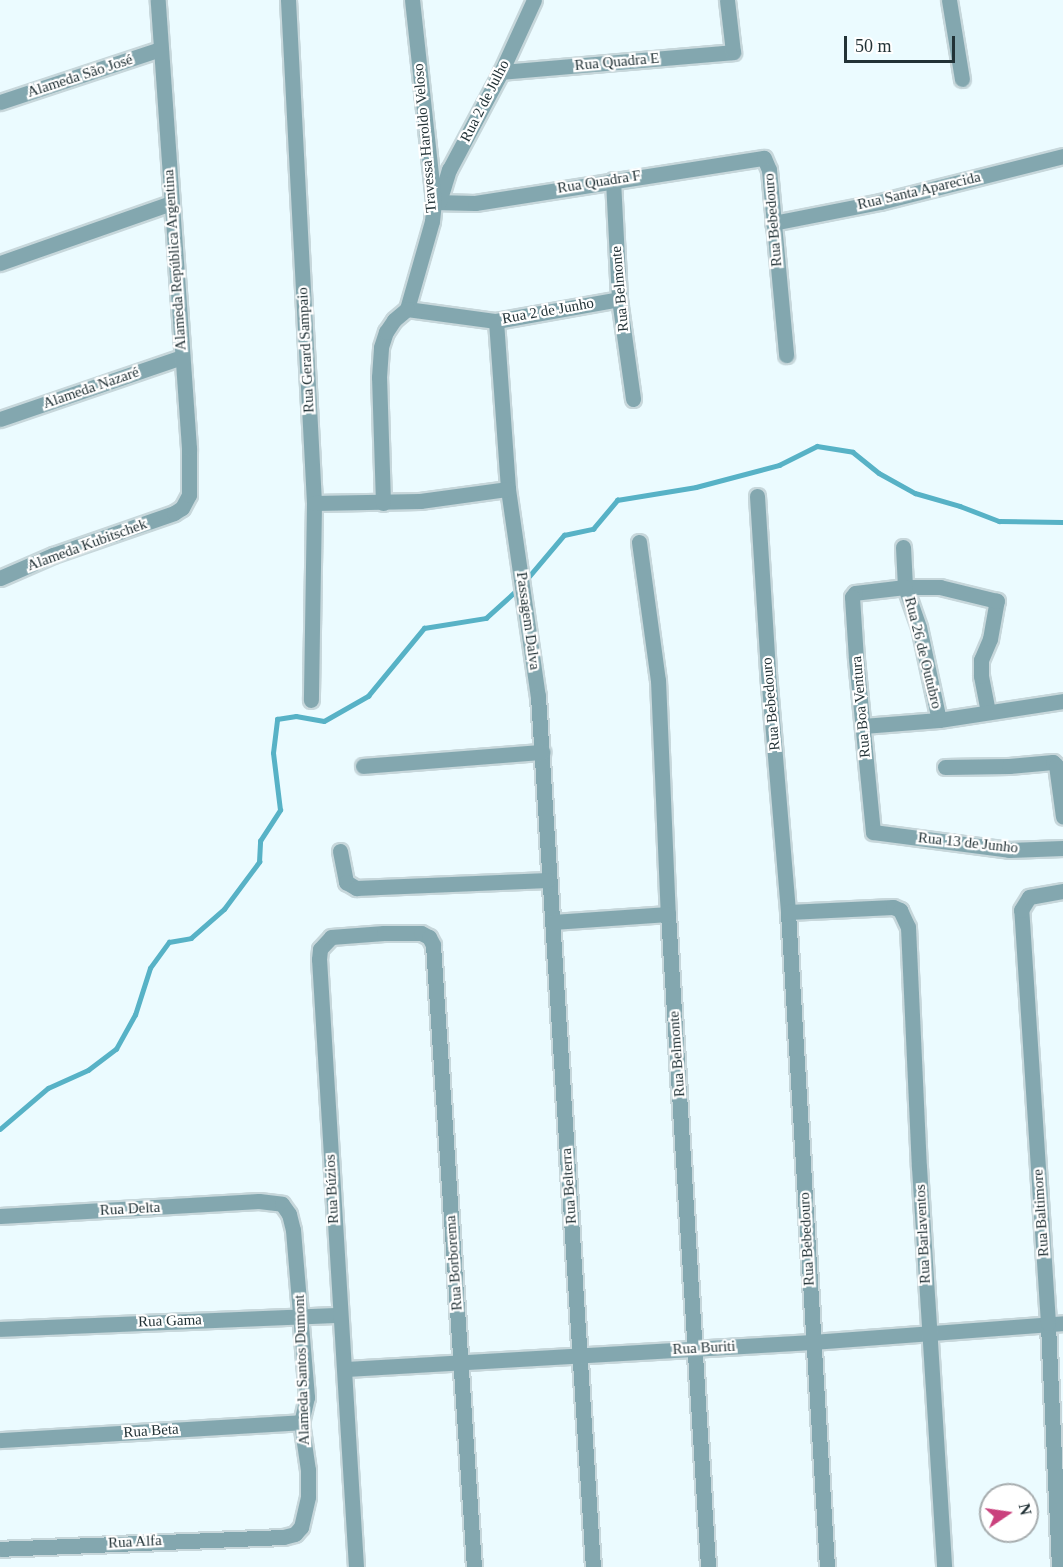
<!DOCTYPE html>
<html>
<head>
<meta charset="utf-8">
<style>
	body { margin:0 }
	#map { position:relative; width:1063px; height:1567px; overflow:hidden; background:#ebfbff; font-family:Georgia,serif }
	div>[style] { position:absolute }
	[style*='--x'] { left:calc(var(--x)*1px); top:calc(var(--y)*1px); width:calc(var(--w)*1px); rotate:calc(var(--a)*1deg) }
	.stream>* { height:4.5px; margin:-2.25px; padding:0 2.25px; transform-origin:2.25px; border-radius:2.25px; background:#57b2c6 }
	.roads { filter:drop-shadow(2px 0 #c7d7db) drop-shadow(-2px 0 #c7d7db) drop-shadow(0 2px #c7d7db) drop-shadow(0 -2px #c7d7db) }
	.minor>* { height:15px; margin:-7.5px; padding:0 7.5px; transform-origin:7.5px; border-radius:7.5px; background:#83a7af }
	span { translate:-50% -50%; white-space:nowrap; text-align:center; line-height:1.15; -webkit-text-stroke:4.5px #fff; paint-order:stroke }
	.street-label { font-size:15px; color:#223236 }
	.north { position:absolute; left:979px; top:1483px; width:60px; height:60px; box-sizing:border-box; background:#fff; border:2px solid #a7adaf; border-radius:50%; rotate:77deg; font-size:16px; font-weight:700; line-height:24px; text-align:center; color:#223236 }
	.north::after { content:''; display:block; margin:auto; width:21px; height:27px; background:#ca417d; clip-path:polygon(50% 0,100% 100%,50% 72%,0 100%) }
	.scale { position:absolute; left:844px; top:36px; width:111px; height:27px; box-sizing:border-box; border:3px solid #223236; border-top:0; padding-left:8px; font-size:18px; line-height:21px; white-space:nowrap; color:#223236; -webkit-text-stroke:4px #fff; paint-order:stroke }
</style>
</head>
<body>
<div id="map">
	<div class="stream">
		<i style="--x:526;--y:580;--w:59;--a:-49.8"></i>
		<i style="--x:564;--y:535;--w:30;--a:-12"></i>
		<i style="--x:593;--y:529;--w:38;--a:-50"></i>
		<i style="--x:617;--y:500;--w:80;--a:-9.3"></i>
		<i style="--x:696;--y:487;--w:86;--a:-14.8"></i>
		<i style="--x:779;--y:465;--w:42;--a:-26.6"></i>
		<i style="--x:817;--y:446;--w:36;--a:9"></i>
		<i style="--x:853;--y:452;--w:33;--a:39"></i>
		<i style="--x:879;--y:473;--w:41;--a:29.1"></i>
		<i style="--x:915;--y:493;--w:47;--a:16.1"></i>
		<i style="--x:960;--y:506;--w:42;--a:21"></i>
		<i style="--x:999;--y:521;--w:64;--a:0.9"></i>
		<i style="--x:0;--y:1129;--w:63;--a:-40.5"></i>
		<i style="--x:48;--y:1088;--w:44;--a:-24.2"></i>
		<i style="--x:88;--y:1070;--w:35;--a:-37"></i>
		<i style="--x:116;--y:1049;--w:39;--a:-61"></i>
		<i style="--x:135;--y:1015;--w:49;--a:-72.3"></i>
		<i style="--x:150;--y:968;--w:32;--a:-54"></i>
		<i style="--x:169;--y:942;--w:22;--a:-10"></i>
		<i style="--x:191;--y:938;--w:44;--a:-41.3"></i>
		<i style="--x:224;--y:909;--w:59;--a:-53.3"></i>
		<i style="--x:259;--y:862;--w:21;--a:-87"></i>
		<i style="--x:260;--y:841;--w:37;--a:-57"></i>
		<i style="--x:280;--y:810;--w:57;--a:-97"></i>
		<i style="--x:273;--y:753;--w:34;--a:-83"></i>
		<i style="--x:277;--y:719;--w:19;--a:-9"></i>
		<i style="--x:296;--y:716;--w:28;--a:10"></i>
		<i style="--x:324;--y:721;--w:51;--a:-29.6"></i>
		<i style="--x:368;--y:696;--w:88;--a:-50.5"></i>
		<i style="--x:424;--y:628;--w:63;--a:-9.2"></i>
		<i style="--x:486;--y:618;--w:43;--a:-42.2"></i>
	</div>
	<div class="roads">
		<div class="minor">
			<i style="--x:288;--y:0;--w:504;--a:87.04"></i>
			<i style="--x:314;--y:503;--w:197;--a:90.9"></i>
			<i style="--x:949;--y:0;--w:80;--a:80.7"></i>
			<i style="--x:501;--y:72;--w:233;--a:-4.9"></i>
			<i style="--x:733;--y:52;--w:52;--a:-96.6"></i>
			<i style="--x:0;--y:102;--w:169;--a:-18.3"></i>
			<i style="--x:613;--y:180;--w:119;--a:87.1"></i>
			<i style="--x:619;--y:299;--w:101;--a:82"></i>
			<i style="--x:434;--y:202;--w:41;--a:1.4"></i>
			<i style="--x:475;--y:203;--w:292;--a:-8.9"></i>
			<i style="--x:764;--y:158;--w:13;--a:67"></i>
			<i style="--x:769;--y:170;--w:186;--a:84.7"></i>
			<i style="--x:439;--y:202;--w:34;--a:-73"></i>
			<i style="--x:449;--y:170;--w:111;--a:-62"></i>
			<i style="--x:501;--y:72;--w:79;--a:-65.4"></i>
			<i style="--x:773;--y:223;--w:109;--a:-11.1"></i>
			<i style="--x:880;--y:202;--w:189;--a:-14.1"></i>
			<i style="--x:0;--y:263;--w:181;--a:-19.3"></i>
			<i style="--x:407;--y:309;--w:91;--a:-74.1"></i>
			<i style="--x:432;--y:221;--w:19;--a:-84"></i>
			<i style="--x:434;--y:202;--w:203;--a:-96.2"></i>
			<i style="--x:407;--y:309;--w:90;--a:7.7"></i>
			<i style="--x:496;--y:321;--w:125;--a:-10.1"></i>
			<i style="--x:496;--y:321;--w:168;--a:85.9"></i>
			<i style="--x:508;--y:489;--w:209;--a:81.8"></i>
			<i style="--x:538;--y:696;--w:873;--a:86.39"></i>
			<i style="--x:0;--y:419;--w:192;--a:-18.8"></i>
			<i style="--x:757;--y:496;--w:177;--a:86.4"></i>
			<i style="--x:768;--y:673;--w:240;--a:85.2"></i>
			<i style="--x:314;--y:503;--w:106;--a:-1.1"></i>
			<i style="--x:420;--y:501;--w:89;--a:-7.8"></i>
			<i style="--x:383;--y:503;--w:126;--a:-91.8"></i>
			<i style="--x:379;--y:377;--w:30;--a:-86"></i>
			<i style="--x:381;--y:347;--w:16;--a:-72"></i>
			<i style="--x:386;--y:332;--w:14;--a:-56"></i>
			<i style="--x:394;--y:320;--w:17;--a:-40"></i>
			<i style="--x:639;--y:542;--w:139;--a:82.2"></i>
			<i style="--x:658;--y:680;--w:234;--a:87.6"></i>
			<i style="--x:668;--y:914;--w:654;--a:86.49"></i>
			<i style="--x:903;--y:547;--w:40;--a:87.1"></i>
			<i style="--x:905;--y:587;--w:42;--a:70.7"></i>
			<i style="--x:919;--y:627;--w:95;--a:77.9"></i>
			<i style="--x:0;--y:578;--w:58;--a:-23.5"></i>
			<i style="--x:53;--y:555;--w:128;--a:-19.1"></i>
			<i style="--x:174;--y:513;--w:9;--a:-32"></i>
			<i style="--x:182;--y:508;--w:15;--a:-62"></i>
			<i style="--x:189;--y:495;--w:47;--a:-90"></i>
			<i style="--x:189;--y:448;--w:449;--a:-94"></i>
			<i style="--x:988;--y:712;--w:37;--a:-101"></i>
			<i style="--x:981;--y:676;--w:16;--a:-90"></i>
			<i style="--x:981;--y:660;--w:23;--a:-67"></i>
			<i style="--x:990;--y:639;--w:39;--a:-80"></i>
			<i style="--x:997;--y:601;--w:59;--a:-166.2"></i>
			<i style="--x:940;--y:587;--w:35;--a:180"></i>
			<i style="--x:905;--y:587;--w:50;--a:173.2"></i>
			<i style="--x:855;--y:593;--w:5;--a:127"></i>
			<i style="--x:852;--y:597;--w:62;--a:86.3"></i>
			<i style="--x:856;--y:659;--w:174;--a:84.4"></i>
			<i style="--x:873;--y:832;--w:137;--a:7.5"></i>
			<i style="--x:1009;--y:850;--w:54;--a:-2.1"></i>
			<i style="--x:863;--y:726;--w:76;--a:-4.5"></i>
			<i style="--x:939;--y:720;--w:125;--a:-8.7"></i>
			<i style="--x:363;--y:766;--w:180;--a:-4.5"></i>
			<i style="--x:945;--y:767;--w:64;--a:-0.9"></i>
			<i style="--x:1009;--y:766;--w:44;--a:-5.2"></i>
			<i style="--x:1053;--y:762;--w:4;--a:45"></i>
			<i style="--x:1056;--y:765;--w:52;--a:82.3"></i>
			<i style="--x:340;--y:851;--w:32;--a:79"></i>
			<i style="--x:346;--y:882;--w:12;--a:31"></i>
			<i style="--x:356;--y:888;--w:192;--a:-2.4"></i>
			<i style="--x:553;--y:922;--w:115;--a:-4"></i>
			<i style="--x:0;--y:1216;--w:259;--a:-3.3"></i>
			<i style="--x:259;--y:1201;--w:23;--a:7"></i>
			<i style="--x:282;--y:1204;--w:12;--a:55"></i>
			<i style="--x:289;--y:1214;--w:16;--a:76"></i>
			<i style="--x:293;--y:1230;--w:168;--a:85.2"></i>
			<i style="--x:307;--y:1397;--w:26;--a:103"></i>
			<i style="--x:301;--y:1422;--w:49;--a:81.7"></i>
			<i style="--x:308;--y:1470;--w:27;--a:90"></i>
			<i style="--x:308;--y:1497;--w:31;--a:103"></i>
			<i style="--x:301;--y:1527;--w:9;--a:131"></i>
			<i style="--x:295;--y:1534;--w:12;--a:166"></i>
			<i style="--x:283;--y:1537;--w:283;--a:177.6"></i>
			<i style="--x:0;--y:1329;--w:340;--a:-2.4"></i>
			<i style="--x:345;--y:1369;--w:469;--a:-3.3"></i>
			<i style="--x:813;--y:1342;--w:251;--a:-4.3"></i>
			<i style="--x:0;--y:1440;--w:302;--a:-3.4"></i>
			<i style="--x:356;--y:1567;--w:609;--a:-93.48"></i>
			<i style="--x:319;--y:959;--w:10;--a:-84"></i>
			<i style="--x:320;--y:949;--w:16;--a:-47"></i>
			<i style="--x:331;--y:937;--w:53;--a:-4.3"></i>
			<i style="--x:384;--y:933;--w:37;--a:0"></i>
			<i style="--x:421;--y:933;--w:9;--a:27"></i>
			<i style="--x:429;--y:937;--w:9;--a:63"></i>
			<i style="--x:433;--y:945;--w:623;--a:86.23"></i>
			<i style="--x:827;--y:1567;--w:656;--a:-93.41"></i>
			<i style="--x:788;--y:912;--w:105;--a:-2.7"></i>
			<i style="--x:893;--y:907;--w:8;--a:23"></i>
			<i style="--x:900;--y:910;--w:19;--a:65"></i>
			<i style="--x:908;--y:927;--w:240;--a:87.4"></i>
			<i style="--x:919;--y:1167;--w:401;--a:86.4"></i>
			<i style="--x:1059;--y:1567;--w:244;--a:-92.6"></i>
			<i style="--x:1048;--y:1323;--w:414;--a:-93.7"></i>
			<i style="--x:1021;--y:910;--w:15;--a:-58"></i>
			<i style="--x:1029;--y:897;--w:35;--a:-10"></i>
		</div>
	</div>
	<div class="street-label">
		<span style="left:617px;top:62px;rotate:-5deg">Rua Quadra E</span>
		<span style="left:80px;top:76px;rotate:-18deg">Alameda São José</span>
		<span style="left:485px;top:101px;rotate:-63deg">Rua 2 de Julho</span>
		<span style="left:425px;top:138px;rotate:-95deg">Travessa Haroldo Veloso</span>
		<span style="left:599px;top:182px;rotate:-9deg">Rua Quadra F</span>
		<span style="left:919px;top:191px;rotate:-13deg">Rua Santa Aparecida</span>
		<span style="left:773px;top:220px;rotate:-95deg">Rua Bebedouro</span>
		<span style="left:175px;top:260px;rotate:-94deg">Alameda República Argentina</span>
		<span style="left:620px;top:289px;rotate:-95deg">Rua Belmonte</span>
		<span style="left:548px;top:311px;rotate:-10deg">Rua 2 de Junho</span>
		<span style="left:306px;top:350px;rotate:-93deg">Rua Gerard Sampaio</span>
		<span style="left:91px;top:388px;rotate:-19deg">Alameda Nazaré</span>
		<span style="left:87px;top:545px;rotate:-20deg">Alameda Kubitschek</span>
		<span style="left:528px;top:621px;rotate:82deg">Passagem Dalva</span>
		<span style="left:923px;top:653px;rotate:76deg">Rua 26 de Outubro</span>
		<span style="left:771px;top:704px;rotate:-95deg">Rua Bebedouro</span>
		<span style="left:861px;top:707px;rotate:-95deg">Rua Boa Ventura</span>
		<span style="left:968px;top:843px;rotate:6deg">Rua 13 de Junho</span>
		<span style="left:677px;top:1054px;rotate:-94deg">Rua Belmonte</span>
		<span style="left:569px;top:1186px;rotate:-94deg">Rua Belterra</span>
		<span style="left:332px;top:1189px;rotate:-93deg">Rua Búzios</span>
		<span style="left:130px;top:1209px;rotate:-3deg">Rua Delta</span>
		<span style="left:1041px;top:1213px;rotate:-94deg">Rua Baltimore</span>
		<span style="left:923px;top:1234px;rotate:-93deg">Rua Barlaventos</span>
		<span style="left:807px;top:1239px;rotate:-93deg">Rua Bebedouro</span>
		<span style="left:454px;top:1263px;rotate:-94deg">Rua Borborema</span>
		<span style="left:170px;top:1321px;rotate:-2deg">Rua Gama</span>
		<span style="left:704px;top:1348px;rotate:-3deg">Rua Buriti</span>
		<span style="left:302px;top:1370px;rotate:-92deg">Alameda Santos Dumont</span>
		<span style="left:151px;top:1431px;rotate:-4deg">Rua Beta</span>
		<span style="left:135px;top:1542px;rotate:-3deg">Rua Alfa</span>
	</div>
	<div class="north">N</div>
	<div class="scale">50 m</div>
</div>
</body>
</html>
